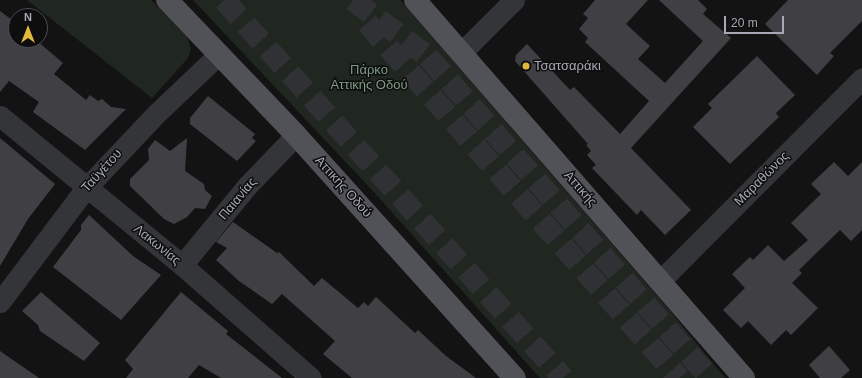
<!DOCTYPE html>
<html>
<head>
<meta charset="utf-8">
<style>
	body { margin:0 }
	#map { position:relative; width:862px; height:378px; overflow:hidden; background:#131314; font-family:Helvetica,sans-serif }
	div>[style] { position:absolute }
	[style*='--x'] { left:calc(var(--x)*1px); top:calc(var(--y)*1px); width:calc(var(--w)*1px); rotate:calc(var(--a)*1deg) }
	.green>* { inset:0; background:#202721 }
	.building>* { inset:0; background:#404044 }
	.highway-tunnel>* { height:22px; margin-top:-11px; transform-origin:0; background:repeating-linear-gradient(90deg,#303134 0 22px,transparent 0 33px) }
	.minor>* { height:21px; margin:-10.5px; padding:0 10.5px; transform-origin:10.5px; border-radius:10.5px; background:#343539 }
	.major>* { height:22px; margin:-11px; padding:0 11px; transform-origin:11px; border-radius:11px; background:#515158 }
	.dots>* { width:11px; height:11px; translate:-50% -50%; box-sizing:border-box; border:2px solid #0e0e0f; border-radius:50% }
	span { translate:-50% -50%; white-space:nowrap; text-align:center; line-height:1.15; -webkit-text-stroke:3px #0e0e0f; paint-order:stroke }
	.poi-label { font-size:13px; color:#a6a9b4 }
	.left { translate:0 -50%; text-align:left }
	.park-label { font-size:13px; color:#7e9d83 }
	.street-label { font-size:13px; color:#a6a9b4 }
	.north { position:absolute; left:8px; top:8px; width:40px; height:40px; box-sizing:border-box; background:#0e0e0f; border:1px solid #4b4c51; border-radius:50%; rotate:0deg; font-size:11px; font-weight:700; line-height:16px; text-align:center; color:#a6a9b4 }
	.north::after { content:''; display:block; margin:auto; width:14px; height:18px; background:#e1b83e; clip-path:polygon(50% 0,100% 100%,50% 72%,0 100%) }
	.scale { position:absolute; left:724px; top:16px; width:60px; height:18px; box-sizing:border-box; border:2px solid #a6a9b4; border-top:0; padding-left:5px; font-size:12px; line-height:14px; white-space:nowrap; color:#a6a9b4; -webkit-text-stroke:3px #0e0e0f; paint-order:stroke }
</style>
</head>
<body>
<div id="map">
	<div class="green">
		<i style="clip-path:polygon(27px 0,151px 0,187px 37px,191px 48px,188px 58px,152px 98px)"></i>
		<i style="clip-path:polygon(193px 0,400px 0,666px 306px,725px 378px,540px 378px,373px 191px)"></i>
	</div>
	<div class="building">
		<i style="clip-path:polygon(595px 0,648px 0,626px 24px,650px 46px,638px 59px,665px 83px,703px 41px,659px 0,698px 0,707px 9px,703px 14px,731px 38px,631px 148px,691px 210px,665px 235px,641px 210px,637px 215px,592px 168px,596px 165px,587px 155px,591px 151px,586px 145px,588px 144px,515px 61px,516px 55px,527px 44px,570px 90px,574px 87px,620px 134px,649px 101px,585px 42px,588px 38px,579px 29px,588px 18px,583px 14px)"></i>
		<i style="clip-path:polygon(788px 0,862px 0,862px 21px,830px 53px,834px 56px,817px 75px,765px 24px)"></i>
		<i style="clip-path:polygon(0 11px,16px 23px,16px 40px,36px 40px,63px 63px,54px 74px,86px 100px,90px 95px,98px 101px,102px 99px,111px 107px,126px 109px,85px 150px,33px 112px,39px 102px,9px 81px,0 92px)"></i>
		<i style="clip-path:polygon(757px 56px,795px 95px,776px 113px,779px 117px,730px 164px,693px 127px,712px 108px,708px 104px)"></i>
		<i style="clip-path:polygon(208px 96px,255px 134px,252px 138px,256px 141px,237px 161px,190px 124px,190px 118px)"></i>
		<i style="clip-path:polygon(0 138px,55px 184px,28px 219px,0 266px)"></i>
		<i style="clip-path:polygon(187px 138px,185px 171px,204px 184px,205px 190px,212px 196px,205px 209px,195px 208px,187px 217px,174px 224px,164px 219px,130px 186px,130px 179px,149px 160px,148px 149px,155px 140px,170px 151px)"></i>
		<i style="clip-path:polygon(834px 162px,848px 176px,862px 162px,862px 230px,851px 241px,840px 230px,799px 270px,802px 273px,792px 283px,818px 308px,791px 335px,786px 330px,771px 345px,748px 321px,741px 328px,723px 310px,745px 288px,732px 274px,750px 257px,753px 260px,768px 245px,784px 261px,808px 240px,791px 223px,821px 194px,811px 184px)"></i>
		<i style="clip-path:polygon(89px 215px,133px 256px,161px 275px,121px 320px,53px 267px,81px 230px,81px 225px)"></i>
		<i style="clip-path:polygon(233px 222px,277px 253px,279px 252px,314px 286px,322px 278px,358px 308px,364px 302px,368px 306px,376px 297px,415px 333px,418px 330px,446px 356px,476px 378px,352px 378px,323px 354px,335px 341px,282px 294px,272px 304px,239px 281px,216px 260px,227px 248px,216px 242px)"></i>
		<i style="clip-path:polygon(41px 292px,100px 343px,84px 361px,40px 331px,38px 325px,22px 311px)"></i>
		<i style="clip-path:polygon(181px 292px,228px 331px,226px 334px,282px 378px,221px 378px,199px 365px,188px 378px,126px 378px,133px 369px,125px 360px)"></i>
		<i style="clip-path:polygon(829px 346px,850px 370px,841px 378px,820px 378px,809px 365px)"></i>
		<i style="clip-path:polygon(0 351px,39px 378px,0 378px)"></i>
	</div>
	<div class="highway-tunnel">
		<i style="--x:224;--y:0;--w:508;--a:48.11"></i>
		<i style="--x:353;--y:0;--w:94;--a:37.2"></i>
		<i style="--x:428;--y:57;--w:427;--a:48.7"></i>
		<i style="--x:367;--y:23;--w:473;--a:48.7"></i>
	</div>
	<div class="minor">
		<i style="--x:461;--y:53;--w:75;--a:-45"></i>
		<i style="--x:0;--y:116;--w:235;--a:39.3"></i>
		<i style="--x:182;--y:265;--w:171;--a:41.2"></i>
		<i style="--x:182;--y:265;--w:104;--a:-50.5"></i>
		<i style="--x:248;--y:185;--w:69;--a:-46.2"></i>
		<i style="--x:661;--y:280;--w:285;--a:-45.1"></i>
		<i style="--x:0;--y:302;--w:143;--a:-53"></i>
		<i style="--x:86;--y:188;--w:102;--a:-46.6"></i>
		<i style="--x:156;--y:114;--w:87;--a:-43.6"></i>
	</div>
	<div class="major">
		<i style="--x:167;--y:0;--w:187;--a:46.3"></i>
		<i style="--x:296;--y:135;--w:327;--a:48"></i>
		<i style="--x:415;--y:0;--w:501;--a:48.96"></i>
	</div>
	<div class="dots">
		<i style="left:526px;top:66px;background:#e1b83e"></i>
	</div>
	<div class="poi-label">
		<span class="left" style="left:534px;top:66px">Τσατσαράκι</span>
	</div>
	<div class="park-label">
		<span style="left:369px;top:78px">Πάρκο<br>Αττικής Οδού</span>
	</div>
	<div class="street-label">
		<span style="left:102px;top:171px;rotate:-48deg">Ταϋγέτου</span>
		<span style="left:762px;top:179px;rotate:-45deg">Μαραθώνος</span>
		<span style="left:343px;top:187px;rotate:48deg">Αττικής Οδού</span>
		<span style="left:580px;top:189px;rotate:49deg">Αττικής</span>
		<span style="left:238px;top:199px;rotate:-50deg">Παιανίας</span>
		<span style="left:157px;top:245px;rotate:39deg">Λακωνίας</span>
	</div>
	<div class="north">N</div>
	<div class="scale">20 m</div>
</div>
</body>
</html>
